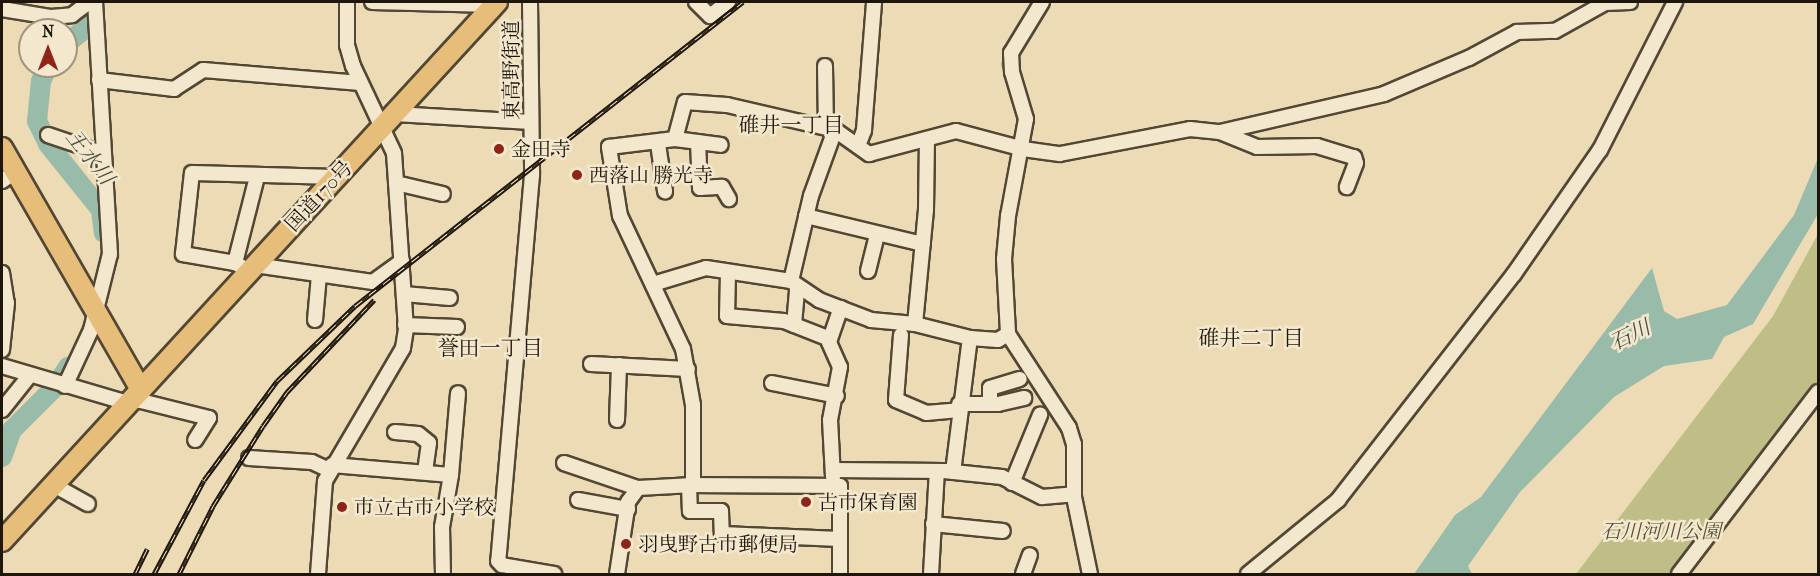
<!DOCTYPE html>
<html>
<head>
<meta charset="utf-8">
<style>
	body { margin:0 }
	#map { position:relative; width:1820px; height:576px; overflow:hidden; background:#ecdbb4; font-family:"IM FELL French Canon","Noto Serif JP",serif }
	div>[style] { position:absolute }
	[style*='--x'] { left:calc(var(--x)*1px); top:calc(var(--y)*1px); width:calc(var(--w)*1px); rotate:calc(var(--a)*1deg) }
	.green>* { inset:0; background:#bfbe87 }
	.water>* { inset:0; background:#99bba9 }
	.stream>* { height:3px; margin:-1.5px; padding:0 1.5px; transform-origin:1.5px; border-radius:1.5px; background:#99bba9 }
	.river>* { height:20px; margin:-10px; padding:0 10px; transform-origin:10px; border-radius:10px; background:#99bba9 }
	.roads { filter:drop-shadow(2px 0 #524735) drop-shadow(-2px 0 #524735) drop-shadow(0 2px #524735) drop-shadow(0 -2px #524735) }
	.minor>* { height:14px; margin:-7px; padding:0 7px; transform-origin:7px; border-radius:7px; background:#f3e8ce }
	.highway>* { height:20px; margin:-10px; padding:0 10px; transform-origin:10px; border-radius:10px; background:#e6be7a }
	.rail>* { height:5px; margin-top:-2.5px; transform-origin:0; background:repeating-linear-gradient(90deg,#f3e8ce 0 9px,#1f160b 0 18px); box-sizing:border-box; border-block:2px solid #1f160b }
	.dots>* { width:16px; height:16px; translate:-50% -50%; box-sizing:border-box; border:3px solid #f3e8ce; border-radius:50% }
	span { translate:-50% -50%; white-space:nowrap; text-align:center; line-height:1.15; -webkit-text-stroke:5px #f3e8ce; paint-order:stroke }
	.street-label { font-size:20px; color:#1f160b }
	.poi-label { font-size:20px; color:#1f160b }
	.left { translate:0 -50%; text-align:left }
	.park-label { font-size:20px; color:#575136; font-style:italic }
	.neighbourhood-label { font-size:21px; color:#1f160b }
	.water-label { font-size:21px; color:#4a5042; font-style:italic }
	.frame { position:absolute; inset:0; border:3px solid #1f160b; pointer-events:none }
	.north { position:absolute; left:18px; top:18px; width:60px; height:60px; box-sizing:border-box; background:#f3e8ce; border:2px solid #9e9480; border-radius:50%; rotate:0deg; font-size:16px; font-weight:700; line-height:24px; text-align:center; color:#1f160b }
	.north::after { content:''; display:block; margin:auto; width:21px; height:27px; background:#8f2418; clip-path:polygon(50% 0,100% 100%,50% 72%,0 100%) }
</style>
</head>
<body>
<div id="map">
	<div class="green">
		<i style="clip-path:polygon(1818px 234px,1818px 382px,1680px 574px,1576px 574px,1773px 316px)"></i>
	</div>
	<div class="water">
		<i style="clip-path:polygon(1818px 158px,1818px 214px,1753px 324px,1724px 337px,1712px 359px,1664px 366px,1614px 397px,1520px 492px,1468px 566px,1472px 574px,1414px 574px,1455px 515px,1481px 497px,1652px 268px,1664px 311px,1677px 319px,1727px 305px,1794px 215px)"></i>
	</div>
	<div class="stream">
		<i style="--x:1005;--y:54;--w:10;--a:107"></i>
		<i style="--x:1002;--y:64;--w:53;--a:72.6"></i>
		<i style="--x:1018;--y:115;--w:14;--a:90"></i>
		<i style="--x:1000;--y:305;--w:29;--a:90"></i>
		<i style="--x:1003;--y:340;--w:35;--a:55"></i>
		<i style="--x:1072;--y:521;--w:44;--a:78.2"></i>
	</div>
	<div class="river">
		<i style="--x:66;--y:44;--w:26;--a:-39"></i>
		<i style="--x:86;--y:28;--w:13;--a:-58"></i>
		<i style="--x:48;--y:66;--w:17;--a:115"></i>
		<i style="--x:41;--y:81;--w:40;--a:95.7"></i>
		<i style="--x:37;--y:121;--w:25;--a:64"></i>
		<i style="--x:48;--y:144;--w:85;--a:51.2"></i>
		<i style="--x:101;--y:210;--w:23;--a:83"></i>
		<i style="--x:2;--y:457;--w:29;--a:-70"></i>
		<i style="--x:12;--y:430;--w:61;--a:-45"></i>
		<i style="--x:55;--y:387;--w:24;--a:-57"></i>
	</div>
	<div class="roads">
		<div class="minor">
			<i style="--x:372;--y:2;--w:122;--a:1.4"></i>
			<i style="--x:530;--y:2;--w:173;--a:89.3"></i>
			<i style="--x:532;--y:175;--w:387;--a:95"></i>
			<i style="--x:498;--y:561;--w:6;--a:45"></i>
			<i style="--x:502;--y:565;--w:53;--a:9.8"></i>
			<i style="--x:696;--y:2;--w:20;--a:45"></i>
			<i style="--x:710;--y:16;--w:23;--a:-38"></i>
			<i style="--x:1042;--y:2;--w:60;--a:121.3"></i>
			<i style="--x:1011;--y:53;--w:19;--a:87"></i>
			<i style="--x:1012;--y:72;--w:49;--a:73.4"></i>
			<i style="--x:1026;--y:119;--w:99;--a:100.5"></i>
			<i style="--x:1008;--y:216;--w:43;--a:95.3"></i>
			<i style="--x:1004;--y:259;--w:75;--a:86.9"></i>
			<i style="--x:1008;--y:334;--w:112;--a:57"></i>
			<i style="--x:1069;--y:428;--w:17;--a:73"></i>
			<i style="--x:1074;--y:444;--w:53;--a:90"></i>
			<i style="--x:1074;--y:497;--w:79;--a:78.3"></i>
			<i style="--x:2;--y:9;--w:50;--a:9.3"></i>
			<i style="--x:51;--y:17;--w:21;--a:-5"></i>
			<i style="--x:72;--y:15;--w:21;--a:-37"></i>
			<i style="--x:825;--y:66;--w:61;--a:89.1"></i>
			<i style="--x:99;--y:80;--w:76;--a:6.8"></i>
			<i style="--x:174;--y:89;--w:35;--a:-33"></i>
			<i style="--x:203;--y:70;--w:158;--a:4.7"></i>
			<i style="--x:395;--y:114;--w:136;--a:3.4"></i>
			<i style="--x:1220;--y:132;--w:40;--a:22"></i>
			<i style="--x:1257;--y:147;--w:60;--a:-1"></i>
			<i style="--x:1317;--y:146;--w:39;--a:17"></i>
			<i style="--x:1354;--y:157;--w:6;--a:72"></i>
			<i style="--x:1356;--y:163;--w:26;--a:111"></i>
			<i style="--x:48;--y:135;--w:59;--a:18.7"></i>
			<i style="--x:675;--y:139;--w:38;--a:-75"></i>
			<i style="--x:685;--y:102;--w:42;--a:4.1"></i>
			<i style="--x:727;--y:105;--w:111;--a:13"></i>
			<i style="--x:698;--y:142;--w:46;--a:87.5"></i>
			<i style="--x:700;--y:188;--w:22;--a:-3"></i>
			<i style="--x:722;--y:187;--w:14;--a:60"></i>
			<i style="--x:658;--y:144;--w:48;--a:81.5"></i>
			<i style="--x:858;--y:146;--w:17;--a:-69"></i>
			<i style="--x:864;--y:130;--w:128;--a:-85.5"></i>
			<i style="--x:2;--y:181;--w:16;--a:-35"></i>
			<i style="--x:396;--y:183;--w:48;--a:13.2"></i>
			<i style="--x:806;--y:216;--w:120;--a:13.5"></i>
			<i style="--x:235;--y:263;--w:89;--a:-75.7"></i>
			<i style="--x:255;--y:265;--w:119;--a:8.2"></i>
			<i style="--x:373;--y:282;--w:36;--a:-36"></i>
			<i style="--x:249;--y:271;--w:16;--a:-150"></i>
			<i style="--x:235;--y:263;--w:53;--a:-170.2"></i>
			<i style="--x:183;--y:254;--w:81;--a:-83.7"></i>
			<i style="--x:192;--y:173;--w:145;--a:1.6"></i>
			<i style="--x:868;--y:271;--w:38;--a:-76"></i>
			<i style="--x:2;--y:273;--w:30;--a:81"></i>
			<i style="--x:7;--y:303;--w:47;--a:96.1"></i>
			<i style="--x:728;--y:273;--w:43;--a:91.3"></i>
			<i style="--x:727;--y:316;--w:57;--a:5"></i>
			<i style="--x:784;--y:321;--w:49;--a:21.4"></i>
			<i style="--x:791;--y:281;--w:34;--a:34"></i>
			<i style="--x:819;--y:300;--w:56;--a:21"></i>
			<i style="--x:871;--y:320;--w:44;--a:5.2"></i>
			<i style="--x:915;--y:324;--w:57;--a:14.3"></i>
			<i style="--x:970;--y:338;--w:28;--a:4"></i>
			<i style="--x:998;--y:340;--w:12;--a:-31"></i>
			<i style="--x:653;--y:284;--w:55;--a:-16.8"></i>
			<i style="--x:706;--y:268;--w:86;--a:8.7"></i>
			<i style="--x:791;--y:281;--w:87;--a:-76.8"></i>
			<i style="--x:811;--y:196;--w:70;--a:-70"></i>
			<i style="--x:835;--y:130;--w:42;--a:35.2"></i>
			<i style="--x:869;--y:154;--w:90;--a:-14.8"></i>
			<i style="--x:956;--y:131;--w:69;--a:15"></i>
			<i style="--x:1023;--y:149;--w:37;--a:8"></i>
			<i style="--x:1060;--y:154;--w:132;--a:-10.9"></i>
			<i style="--x:1190;--y:129;--w:30;--a:6"></i>
			<i style="--x:1220;--y:132;--w:168;--a:-13"></i>
			<i style="--x:1384;--y:94;--w:92;--a:-23"></i>
			<i style="--x:1469;--y:58;--w:55;--a:-28.4"></i>
			<i style="--x:1517;--y:32;--w:38;--a:-2"></i>
			<i style="--x:1555;--y:31;--w:57;--a:-29.2"></i>
			<i style="--x:1605;--y:3;--w:25;--a:-2"></i>
			<i style="--x:404;--y:294;--w:46;--a:5"></i>
			<i style="--x:315;--y:320;--w:45;--a:-84.9"></i>
			<i style="--x:915;--y:324;--w:115;--a:-84.5"></i>
			<i style="--x:926;--y:210;--w:71;--a:-89.2"></i>
			<i style="--x:405;--y:325;--w:52;--a:2.2"></i>
			<i style="--x:794;--y:325;--w:37;--a:-85"></i>
			<i style="--x:901;--y:335;--w:65;--a:94.4"></i>
			<i style="--x:896;--y:400;--w:33;--a:23"></i>
			<i style="--x:926;--y:413;--w:33;--a:-5"></i>
			<i style="--x:591;--y:364;--w:97;--a:3"></i>
			<i style="--x:2;--y:366;--w:131;--a:16.4"></i>
			<i style="--x:772;--y:383;--w:66;--a:11.3"></i>
			<i style="--x:65;--y:386;--w:62;--a:-65.1"></i>
			<i style="--x:91;--y:330;--w:78;--a:-76"></i>
			<i style="--x:110;--y:254;--w:252;--a:-93.4"></i>
			<i style="--x:136;--y:395;--w:8;--a:50"></i>
			<i style="--x:141;--y:401;--w:70;--a:14"></i>
			<i style="--x:209;--y:418;--w:26;--a:122"></i>
			<i style="--x:959;--y:404;--w:39;--a:0"></i>
			<i style="--x:998;--y:404;--w:27;--a:-13"></i>
			<i style="--x:990;--y:404;--w:16;--a:-90"></i>
			<i style="--x:990;--y:388;--w:31;--a:-17"></i>
			<i style="--x:2;--y:410;--w:45;--a:-51.3"></i>
			<i style="--x:617;--y:420;--w:55;--a:-87.9"></i>
			<i style="--x:395;--y:432;--w:23;--a:5"></i>
			<i style="--x:418;--y:434;--w:14;--a:39"></i>
			<i style="--x:429;--y:443;--w:29;--a:98"></i>
			<i style="--x:249;--y:458;--w:63;--a:3.6"></i>
			<i style="--x:312;--y:462;--w:19;--a:25"></i>
			<i style="--x:564;--y:463;--w:78;--a:18.7"></i>
			<i style="--x:332;--y:465;--w:119;--a:4.8"></i>
			<i style="--x:451;--y:475;--w:53;--a:99.8"></i>
			<i style="--x:442;--y:527;--w:47;--a:88.8"></i>
			<i style="--x:833;--y:470;--w:111;--a:0.5"></i>
			<i style="--x:944;--y:471;--w:58;--a:5.9"></i>
			<i style="--x:1002;--y:477;--w:45;--a:26.6"></i>
			<i style="--x:1042;--y:497;--w:32;--a:-5"></i>
			<i style="--x:953;--y:472;--w:135;--a:-82.8"></i>
			<i style="--x:451;--y:475;--w:82;--a:-85.1"></i>
			<i style="--x:833;--y:477;--w:57;--a:-93"></i>
			<i style="--x:830;--y:420;--w:54;--a:-79.3"></i>
			<i style="--x:840;--y:367;--w:27;--a:-114"></i>
			<i style="--x:829;--y:342;--w:36;--a:-71"></i>
			<i style="--x:1012;--y:483;--w:74;--a:-67.6"></i>
			<i style="--x:52;--y:484;--w:41;--a:29.1"></i>
			<i style="--x:689;--y:485;--w:26;--a:88"></i>
			<i style="--x:690;--y:511;--w:31;--a:0"></i>
			<i style="--x:721;--y:511;--w:23;--a:88"></i>
			<i style="--x:722;--y:534;--w:118;--a:2.4"></i>
			<i style="--x:693;--y:485;--w:80;--a:-90"></i>
			<i style="--x:693;--y:405;--w:57;--a:-100.1"></i>
			<i style="--x:683;--y:349;--w:147;--a:-115.3"></i>
			<i style="--x:620;--y:216;--w:70;--a:-99.1"></i>
			<i style="--x:609;--y:147;--w:66;--a:-6.9"></i>
			<i style="--x:675;--y:139;--w:46;--a:7.4"></i>
			<i style="--x:578;--y:500;--w:51;--a:10.2"></i>
			<i style="--x:933;--y:524;--w:70;--a:5.7"></i>
			<i style="--x:318;--y:574;--w:93;--a:-85.7"></i>
			<i style="--x:325;--y:481;--w:154;--a:-59.6"></i>
			<i style="--x:403;--y:348;--w:19;--a:-81"></i>
			<i style="--x:406;--y:329;--w:176;--a:-93.9"></i>
			<i style="--x:394;--y:153;--w:96;--a:-115.2"></i>
			<i style="--x:353;--y:66;--w:22;--a:-106"></i>
			<i style="--x:347;--y:45;--w:43;--a:-90"></i>
			<i style="--x:617;--y:574;--w:73;--a:-81.3"></i>
			<i style="--x:628;--y:502;--w:17;--a:-54"></i>
			<i style="--x:638;--y:488;--w:55;--a:-3.1"></i>
			<i style="--x:693;--y:485;--w:147;--a:0.4"></i>
			<i style="--x:840;--y:486;--w:88;--a:90"></i>
			<i style="--x:931;--y:574;--w:103;--a:-86.7"></i>
			<i style="--x:1023;--y:574;--w:20;--a:-70"></i>
			<i style="--x:1248;--y:574;--w:117;--a:-39.4"></i>
			<i style="--x:1338;--y:500;--w:286;--a:-52.1"></i>
			<i style="--x:1514;--y:274;--w:151;--a:-55.3"></i>
			<i style="--x:1600;--y:150;--w:166;--a:-63.1"></i>
			<i style="--x:1679;--y:574;--w:229;--a:-52.6"></i>
		</div>
		<div class="highway">
			<i style="--x:2;--y:148;--w:279;--a:60.1"></i>
			<i style="--x:2;--y:541;--w:732;--a:-47.44"></i>
		</div>
	</div>
	<div class="rail">
		<i style="--x:135;--y:574;--w:28;--a:-64"></i>
		<i style="--x:154;--y:574;--w:106;--a:-62"></i>
		<i style="--x:204;--y:480;--w:123;--a:-53.6"></i>
		<i style="--x:277;--y:381;--w:108;--a:-43.9"></i>
		<i style="--x:355;--y:306;--w:493;--a:-38.1"></i>
		<i style="--x:179;--y:574;--w:76;--a:-63.4"></i>
		<i style="--x:213;--y:506;--w:94;--a:-58"></i>
		<i style="--x:263;--y:426;--w:42;--a:-54.8"></i>
		<i style="--x:287;--y:392;--w:127;--a:-46.6"></i>
	</div>
	<div class="dots">
		<i style="left:499px;top:149px;background:#8f2418"></i>
		<i style="left:577px;top:175px;background:#8f2418"></i>
		<i style="left:806px;top:502px;background:#8f2418"></i>
		<i style="left:342px;top:507px;background:#8f2418"></i>
		<i style="left:626px;top:544px;background:#8f2418"></i>
	</div>
	<div class="street-label">
		<span style="left:511px;top:70px;rotate:-90deg">東高野街道</span>
		<span style="left:319px;top:196px;rotate:-47deg">国道170号</span>
	</div>
	<div class="poi-label">
		<span class="left" style="left:511px;top:149px">金田寺</span>
		<span class="left" style="left:589px;top:175px">西落山 勝光寺</span>
		<span class="left" style="left:818px;top:502px">古市保育園</span>
		<span class="left" style="left:354px;top:507px">市立古市小学校</span>
		<span class="left" style="left:638px;top:544px">羽曳野古市郵便局</span>
	</div>
	<div class="park-label">
		<span style="left:1661px;top:531px">石川河川公園</span>
	</div>
	<div class="neighbourhood-label">
		<span style="left:791px;top:125px">碓井一丁目</span>
		<span style="left:1251px;top:338px">碓井二丁目</span>
		<span style="left:490px;top:348px">誉田一丁目</span>
	</div>
	<div class="water-label">
		<span style="left:90px;top:157px;rotate:52deg">王水川</span>
		<span style="left:1630px;top:335px;rotate:-26deg">石川</span>
	</div>
	<div class="frame"></div>
	<div class="north">N</div>
</div>
</body>
</html>
